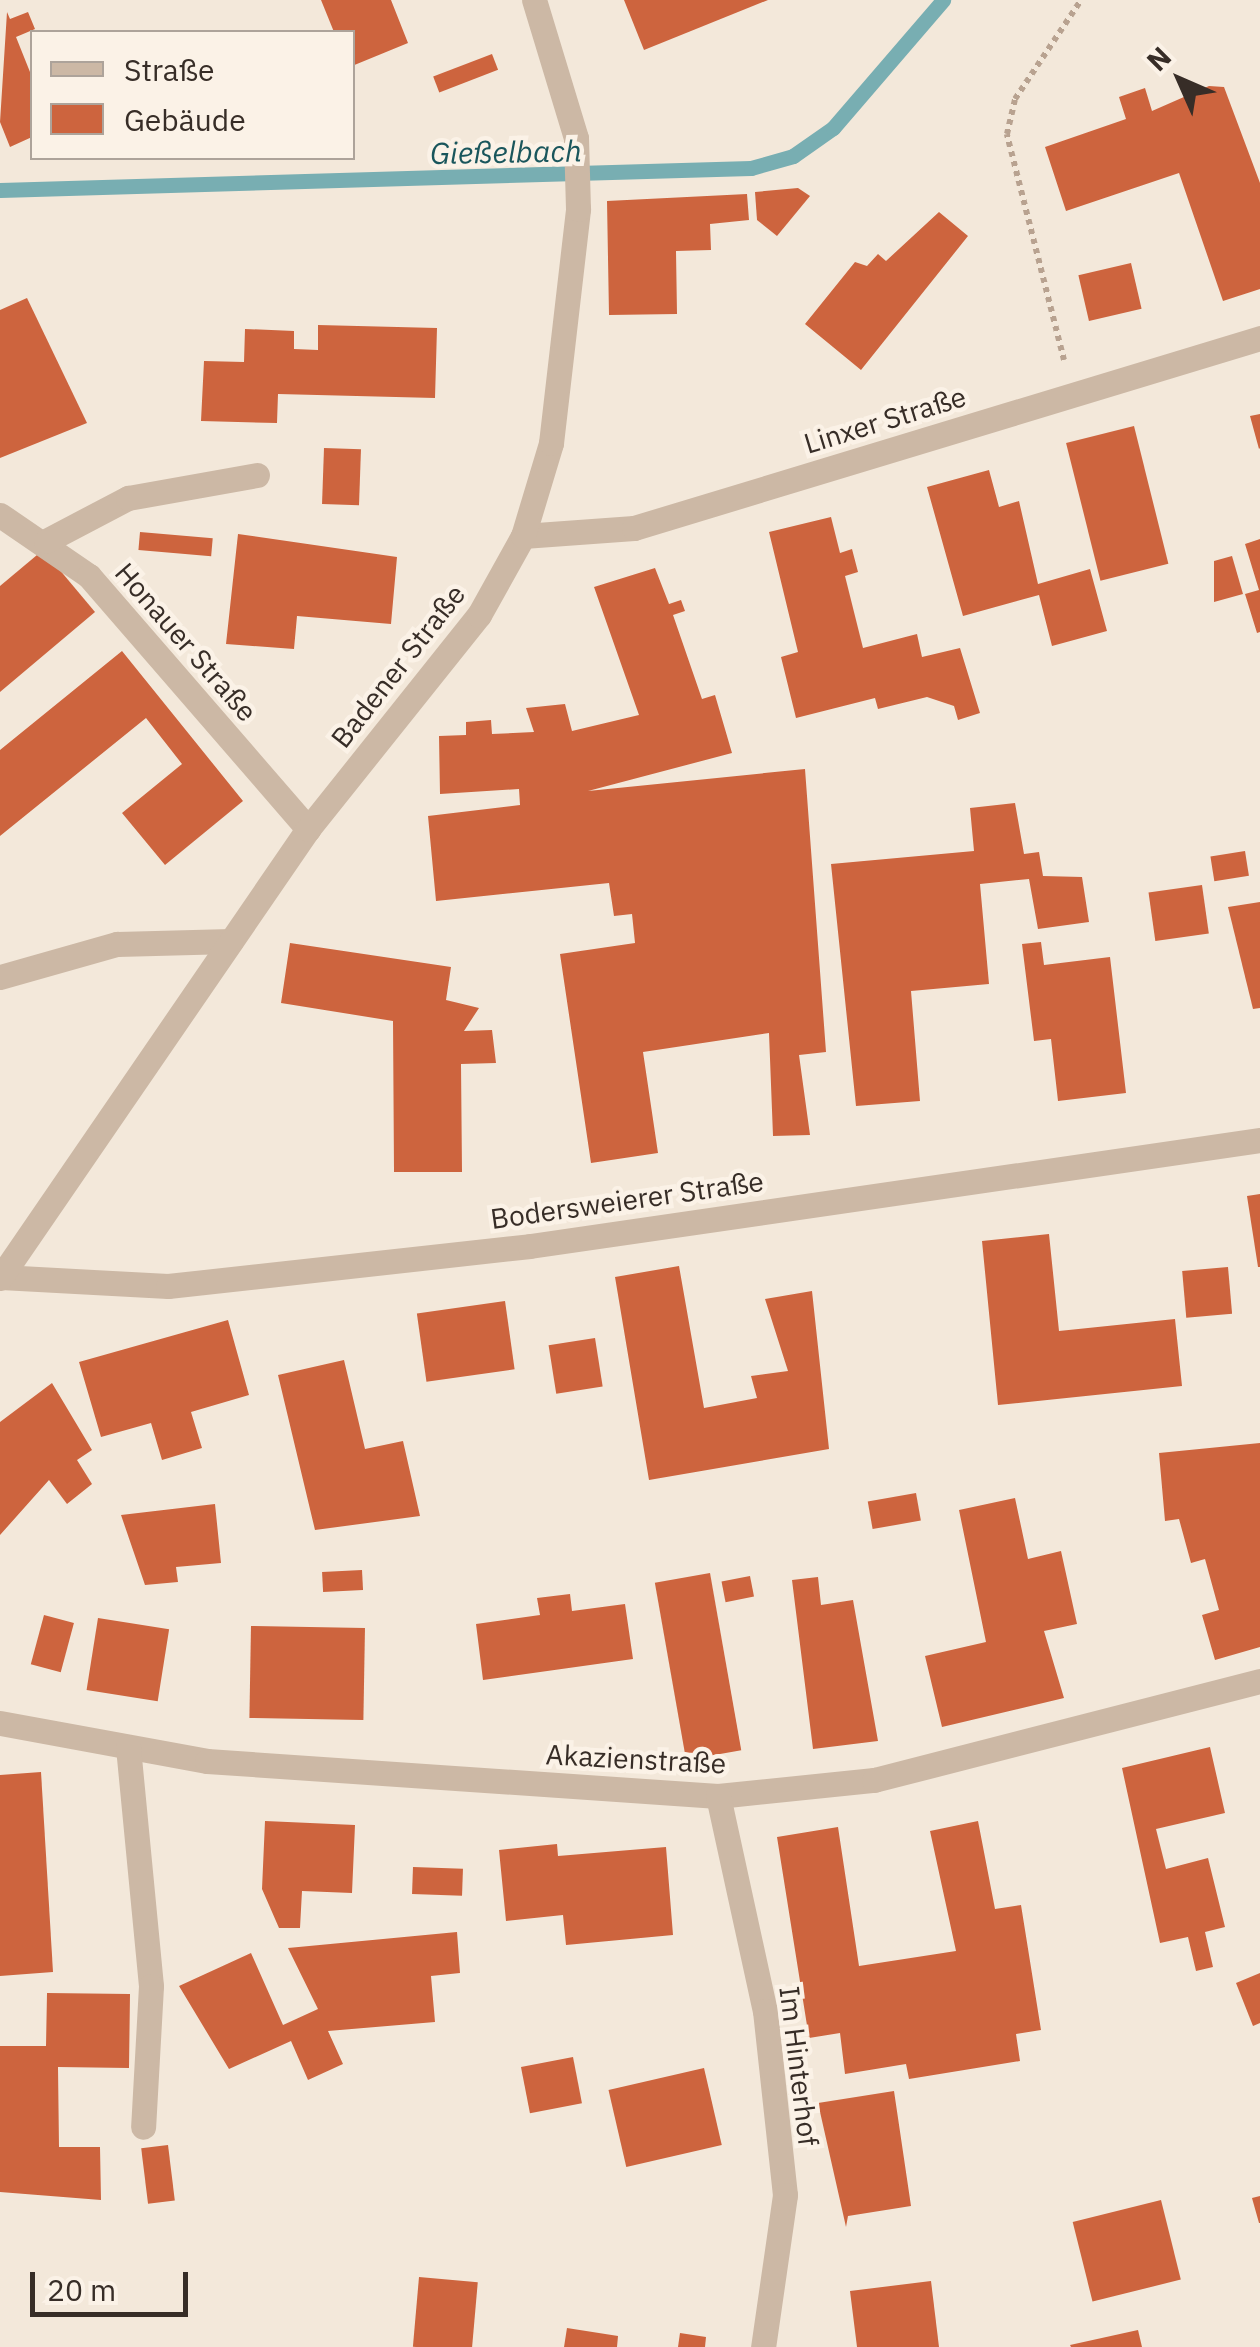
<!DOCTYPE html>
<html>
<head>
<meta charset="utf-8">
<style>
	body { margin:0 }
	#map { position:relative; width:1260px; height:2347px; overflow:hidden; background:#f3e8da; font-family:"IBM Plex Sans",sans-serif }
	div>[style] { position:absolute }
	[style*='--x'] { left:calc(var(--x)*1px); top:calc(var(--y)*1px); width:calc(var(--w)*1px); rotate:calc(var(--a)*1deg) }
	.stream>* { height:15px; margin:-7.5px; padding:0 7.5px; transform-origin:7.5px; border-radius:7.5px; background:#78aeb2 }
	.building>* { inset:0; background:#cd643e; transform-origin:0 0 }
	.path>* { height:6px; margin-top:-3px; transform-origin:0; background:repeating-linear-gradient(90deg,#b8a290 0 5px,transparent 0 10px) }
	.minor>* { height:25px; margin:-12.5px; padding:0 12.5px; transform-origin:12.5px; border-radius:12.5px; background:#ccb8a5 }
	span { translate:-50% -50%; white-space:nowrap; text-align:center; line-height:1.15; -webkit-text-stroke:9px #fbf2e7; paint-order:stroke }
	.street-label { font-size:28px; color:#372d27 }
	.water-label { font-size:30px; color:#1a565c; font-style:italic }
	.legend { position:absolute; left:30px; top:30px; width:325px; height:130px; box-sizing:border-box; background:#fbf2e7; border:2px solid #ada39a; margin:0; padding:12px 18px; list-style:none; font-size:30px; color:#372d27 }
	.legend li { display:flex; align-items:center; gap:20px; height:50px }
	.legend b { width:50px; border:2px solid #ada39a }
	.north { position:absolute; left:1130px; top:30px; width:100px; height:100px; -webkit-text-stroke:8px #fbf2e7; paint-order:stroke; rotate:315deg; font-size:28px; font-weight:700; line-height:40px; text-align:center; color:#372d27 }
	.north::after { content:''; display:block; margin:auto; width:35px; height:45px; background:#372d27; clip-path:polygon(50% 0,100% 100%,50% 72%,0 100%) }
	.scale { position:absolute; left:30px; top:2272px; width:158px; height:45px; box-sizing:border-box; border:5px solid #372d27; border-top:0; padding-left:12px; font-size:30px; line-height:35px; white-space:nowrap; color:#372d27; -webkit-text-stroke:8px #fbf2e7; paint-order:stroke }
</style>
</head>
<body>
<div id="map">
	<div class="stream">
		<i style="--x:0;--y:190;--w:751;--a:-1.68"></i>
		<i style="--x:751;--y:168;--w:44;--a:-15.9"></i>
		<i style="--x:793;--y:156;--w:49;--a:-35"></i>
		<i style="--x:833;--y:128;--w:169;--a:-49.3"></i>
	</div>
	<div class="building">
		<i style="clip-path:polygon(321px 0,391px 0,408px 43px,352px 66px,352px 32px,334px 32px)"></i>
		<i style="clip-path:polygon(624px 0,768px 0,644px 50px)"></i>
		<i style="clip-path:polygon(7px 12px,10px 19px,28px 12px,35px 29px,16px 37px,32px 77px,32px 137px,10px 147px,0 122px)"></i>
		<i style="left:492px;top:54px;width:17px;height:63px;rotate:69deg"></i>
		<i style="clip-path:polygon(1209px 86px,1224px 87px,1260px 183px,1260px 289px,1223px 301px,1179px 173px,1066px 211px,1045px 147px,1126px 119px,1119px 97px,1145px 88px,1152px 111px)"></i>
		<i style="clip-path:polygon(798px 188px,810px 196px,777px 236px,757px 220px,755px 192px)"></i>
		<i style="clip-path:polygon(747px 194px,749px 220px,710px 224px,711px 250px,676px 251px,677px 314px,609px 315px,607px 201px)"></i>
		<i style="clip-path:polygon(939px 212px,968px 236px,861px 370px,805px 324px,855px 262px,867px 266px,878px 254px,886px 261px)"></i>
		<i style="left:1131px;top:263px;width:47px;height:54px;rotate:77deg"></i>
		<i style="clip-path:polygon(27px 298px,87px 423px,0 458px,0 310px)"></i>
		<i style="clip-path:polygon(318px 325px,437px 328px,435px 398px,278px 394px,277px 423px,201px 421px,204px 361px,244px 362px,245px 329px,294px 331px,294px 349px,318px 350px)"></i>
		<i style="clip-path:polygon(1260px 414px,1260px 448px,1259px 449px,1250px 416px)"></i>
		<i style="left:1134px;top:426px;width:142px;height:70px;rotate:76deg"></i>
		<i style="left:324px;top:448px;width:37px;height:56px;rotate:2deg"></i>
		<i style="clip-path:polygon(989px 470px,999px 507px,1019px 501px,1038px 584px,1090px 569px,1107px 631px,1052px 646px,1039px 595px,963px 616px,927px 487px)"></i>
		<i style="clip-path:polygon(831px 517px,840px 553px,852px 549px,858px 572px,845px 576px,863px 648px,917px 634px,922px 657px,960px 648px,980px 713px,958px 720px,954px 706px,927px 697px,878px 709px,875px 698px,796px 718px,781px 657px,798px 652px,769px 532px)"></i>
		<i style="left:140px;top:532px;width:73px;height:18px;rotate:5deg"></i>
		<i style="clip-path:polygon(238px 534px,397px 557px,391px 624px,297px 616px,294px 649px,226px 644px)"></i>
		<i style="clip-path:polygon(1260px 539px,1260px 632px,1257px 633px,1245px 594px,1259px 590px,1245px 544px)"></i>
		<i style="clip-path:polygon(43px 550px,95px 612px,0 692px,0 586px)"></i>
		<i style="clip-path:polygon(1232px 556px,1243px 594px,1214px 602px,1214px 561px)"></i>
		<i style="clip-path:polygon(655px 568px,669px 604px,681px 600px,685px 611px,673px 615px,702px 699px,715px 695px,732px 753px,588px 791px,805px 769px,826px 1052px,799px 1055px,810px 1135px,773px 1136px,769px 1033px,643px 1052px,658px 1153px,591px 1163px,560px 954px,635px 943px,632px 914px,614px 916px,609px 883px,436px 901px,428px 816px,520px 805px,519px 789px,440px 794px,439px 736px,466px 735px,466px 722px,491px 720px,492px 734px,534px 732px,526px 708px,565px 704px,572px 731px,639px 715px,594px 587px)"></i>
		<i style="clip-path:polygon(122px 651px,243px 801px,165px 865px,122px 813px,182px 764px,146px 718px,0 836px,0 750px)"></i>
		<i style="clip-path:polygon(1015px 803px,1024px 854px,1039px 852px,1043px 876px,1082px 877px,1089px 922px,1038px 929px,1029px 879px,980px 884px,989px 984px,911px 991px,920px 1101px,856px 1106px,831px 864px,974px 851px,970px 808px)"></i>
		<i style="left:1245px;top:851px;width:25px;height:35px;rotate:81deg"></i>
		<i style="left:1202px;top:885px;width:49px;height:54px;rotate:82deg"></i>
		<i style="clip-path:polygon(1260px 902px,1260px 1008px,1253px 1009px,1228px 907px)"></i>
		<i style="clip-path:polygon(1041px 942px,1044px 965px,1110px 957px,1126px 1093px,1058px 1101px,1051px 1039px,1034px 1041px,1022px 944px)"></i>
		<i style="clip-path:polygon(290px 943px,451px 967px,446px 1000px,479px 1008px,464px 1031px,492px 1030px,496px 1063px,461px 1064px,462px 1172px,394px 1172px,393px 1021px,281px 1003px)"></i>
		<i style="clip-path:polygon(1260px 1194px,1260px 1267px,1258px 1267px,1247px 1196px)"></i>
		<i style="clip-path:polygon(1049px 1234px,1059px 1331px,1175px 1319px,1182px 1386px,998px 1405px,982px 1241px)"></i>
		<i style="clip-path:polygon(679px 1266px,704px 1408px,757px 1398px,751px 1376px,788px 1371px,765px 1299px,812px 1291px,829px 1449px,649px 1480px,615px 1277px)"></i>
		<i style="left:1228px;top:1267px;width:47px;height:46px;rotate:85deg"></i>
		<i style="left:505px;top:1301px;width:69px;height:89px;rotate:82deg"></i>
		<i style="clip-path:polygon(228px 1320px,249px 1395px,191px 1412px,202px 1448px,162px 1460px,151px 1423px,101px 1437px,79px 1362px)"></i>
		<i style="left:595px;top:1338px;width:49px;height:47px;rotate:81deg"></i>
		<i style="clip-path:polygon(344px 1360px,365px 1449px,403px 1441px,420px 1516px,315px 1530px,278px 1375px)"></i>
		<i style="clip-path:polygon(52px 1383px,92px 1450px,77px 1460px,92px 1484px,67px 1504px,49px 1480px,0 1535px,0 1422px)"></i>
		<i style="clip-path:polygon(1260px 1443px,1260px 1647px,1215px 1660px,1202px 1615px,1219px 1610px,1205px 1559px,1191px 1563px,1179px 1519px,1165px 1521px,1159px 1453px)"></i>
		<i style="left:916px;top:1493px;width:28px;height:49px;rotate:80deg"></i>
		<i style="clip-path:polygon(1015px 1498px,1028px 1559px,1061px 1551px,1077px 1624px,1044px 1631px,1064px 1698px,942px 1727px,925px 1656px,986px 1642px,959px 1510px)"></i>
		<i style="clip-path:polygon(215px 1504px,221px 1563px,176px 1567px,178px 1582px,145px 1585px,121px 1515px)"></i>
		<i style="left:362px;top:1570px;width:20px;height:40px;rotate:87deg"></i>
		<i style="left:710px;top:1573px;width:180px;height:56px;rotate:80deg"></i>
		<i style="left:750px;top:1576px;width:21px;height:29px;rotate:79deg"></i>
		<i style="clip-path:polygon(818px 1577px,821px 1605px,853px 1600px,878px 1741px,813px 1749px,792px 1580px)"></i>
		<i style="clip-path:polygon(570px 1594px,572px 1611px,625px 1604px,633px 1659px,483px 1680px,476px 1624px,540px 1615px,537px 1598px)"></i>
		<i style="left:44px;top:1615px;width:31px;height:51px;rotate:15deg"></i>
		<i style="left:98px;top:1618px;width:72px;height:73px;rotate:9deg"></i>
		<i style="left:251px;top:1626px;width:114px;height:92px;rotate:1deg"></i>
		<i style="clip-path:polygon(1210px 1747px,1225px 1813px,1156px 1829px,1166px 1869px,1208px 1858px,1225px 1927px,1205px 1932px,1213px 1967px,1196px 1971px,1188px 1937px,1160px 1943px,1122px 1768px)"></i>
		<i style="clip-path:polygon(41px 1772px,53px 1972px,0 1976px,0 1775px)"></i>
		<i style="clip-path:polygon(265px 1821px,355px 1825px,352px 1893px,302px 1891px,300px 1928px,279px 1928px,262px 1889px)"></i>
		<i style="clip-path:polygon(978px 1821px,995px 1909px,1021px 1905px,1041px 2030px,1016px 2034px,1020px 2061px,909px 2079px,906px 2064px,845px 2074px,840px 2033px,809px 2038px,777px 1837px,838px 1827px,859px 1966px,956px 1951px,930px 1831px)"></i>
		<i style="clip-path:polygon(557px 1844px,558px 1856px,666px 1847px,673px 1935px,566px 1945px,563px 1915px,506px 1921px,499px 1850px)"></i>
		<i style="left:413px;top:1867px;width:50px;height:27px;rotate:2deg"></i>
		<i style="clip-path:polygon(457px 1932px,460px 1973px,431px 1976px,435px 2022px,328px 2031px,343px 2064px,308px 2080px,291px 2041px,229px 2069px,179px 1986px,251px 1953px,283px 2025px,318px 2009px,288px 1948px)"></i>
		<i style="clip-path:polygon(1260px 1973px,1260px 2023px,1253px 2026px,1236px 1983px)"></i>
		<i style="clip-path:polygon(47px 1993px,130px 1994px,129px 2068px,58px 2067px,59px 2147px,100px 2147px,101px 2200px,0 2192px,0 2046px,46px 2046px)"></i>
		<i style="left:573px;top:2057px;width:47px;height:53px;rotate:79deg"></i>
		<i style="left:704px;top:2068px;width:79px;height:98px;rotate:77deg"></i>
		<i style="clip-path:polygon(894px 2091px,911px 2206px,848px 2216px,846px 2227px,818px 2103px)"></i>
		<i style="left:168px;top:2145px;width:56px;height:27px;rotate:83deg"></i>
		<i style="clip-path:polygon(1260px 2196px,1260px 2223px,1259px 2223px,1252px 2198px)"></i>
		<i style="left:1161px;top:2200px;width:82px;height:91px;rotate:76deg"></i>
		<i style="left:419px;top:2277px;width:59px;height:70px;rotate:5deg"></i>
		<i style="clip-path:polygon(931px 2281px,939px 2347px,857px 2347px,850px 2291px)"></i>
		<i style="clip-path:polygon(567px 2328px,618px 2336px,617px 2347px,564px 2347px)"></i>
		<i style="clip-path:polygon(1138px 2330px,1142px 2347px,1071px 2347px,1070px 2345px)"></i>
		<i style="clip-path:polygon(680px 2333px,706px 2337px,705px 2347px,678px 2347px)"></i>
	</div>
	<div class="path">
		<i style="--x:1064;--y:360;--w:233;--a:-104.2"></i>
		<i style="--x:1007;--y:134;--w:36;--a:-77"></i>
		<i style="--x:1015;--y:99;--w:119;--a:-56.3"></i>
	</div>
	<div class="minor">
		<i style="--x:0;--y:515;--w:108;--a:34.4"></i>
		<i style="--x:89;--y:576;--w:335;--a:49.1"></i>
		<i style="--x:523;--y:536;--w:111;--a:-4.1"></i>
		<i style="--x:634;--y:528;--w:654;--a:-16.88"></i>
		<i style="--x:46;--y:541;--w:93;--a:-27.7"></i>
		<i style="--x:128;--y:498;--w:131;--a:-10.1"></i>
		<i style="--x:0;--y:977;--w:122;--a:-15.8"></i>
		<i style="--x:117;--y:944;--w:114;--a:-1.5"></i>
		<i style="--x:1;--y:1277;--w:167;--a:3.1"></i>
		<i style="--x:168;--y:1286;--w:364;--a:-6.3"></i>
		<i style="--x:530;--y:1246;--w:738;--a:-8.26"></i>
		<i style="--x:0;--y:1278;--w:544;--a:-55.55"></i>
		<i style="--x:308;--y:829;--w:274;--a:-51.4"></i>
		<i style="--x:479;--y:615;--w:90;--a:-60.9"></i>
		<i style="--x:523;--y:536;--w:97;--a:-73.2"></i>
		<i style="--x:551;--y:443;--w:236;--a:-83.4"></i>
		<i style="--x:578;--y:209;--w:71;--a:-91.6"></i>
		<i style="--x:576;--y:138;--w:144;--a:-106.9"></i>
		<i style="--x:0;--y:1723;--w:210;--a:10.4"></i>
		<i style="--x:207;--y:1761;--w:512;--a:3.92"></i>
		<i style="--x:718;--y:1796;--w:157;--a:-5.9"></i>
		<i style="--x:874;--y:1780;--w:398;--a:-14.4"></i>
		<i style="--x:128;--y:1747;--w:240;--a:84.5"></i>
		<i style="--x:151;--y:1986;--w:141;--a:93.2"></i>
		<i style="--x:718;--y:1796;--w:220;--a:77.7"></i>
		<i style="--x:765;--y:2011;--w:185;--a:83.8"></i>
		<i style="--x:785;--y:2195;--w:154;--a:98.2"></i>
	</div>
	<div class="street-label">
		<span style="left:885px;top:420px;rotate:-17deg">Linxer Straße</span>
		<span style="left:186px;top:642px;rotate:49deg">Honauer Straße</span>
		<span style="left:398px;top:666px;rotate:-52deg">Badener Straße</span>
		<span style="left:627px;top:1200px;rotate:-8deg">Bodersweierer Straße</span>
		<span style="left:636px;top:1759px;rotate:3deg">Akazienstraße</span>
		<span style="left:799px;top:2066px;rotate:83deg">Im Hinterhof</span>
	</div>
	<div class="water-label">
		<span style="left:506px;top:152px;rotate:-1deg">Gießelbach</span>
	</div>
	<ul class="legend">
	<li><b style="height:12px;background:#ccb8a5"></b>Straße</li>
	<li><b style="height:28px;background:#cd643e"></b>Gebäude</li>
	</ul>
	<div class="north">N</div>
	<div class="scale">20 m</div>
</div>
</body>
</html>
